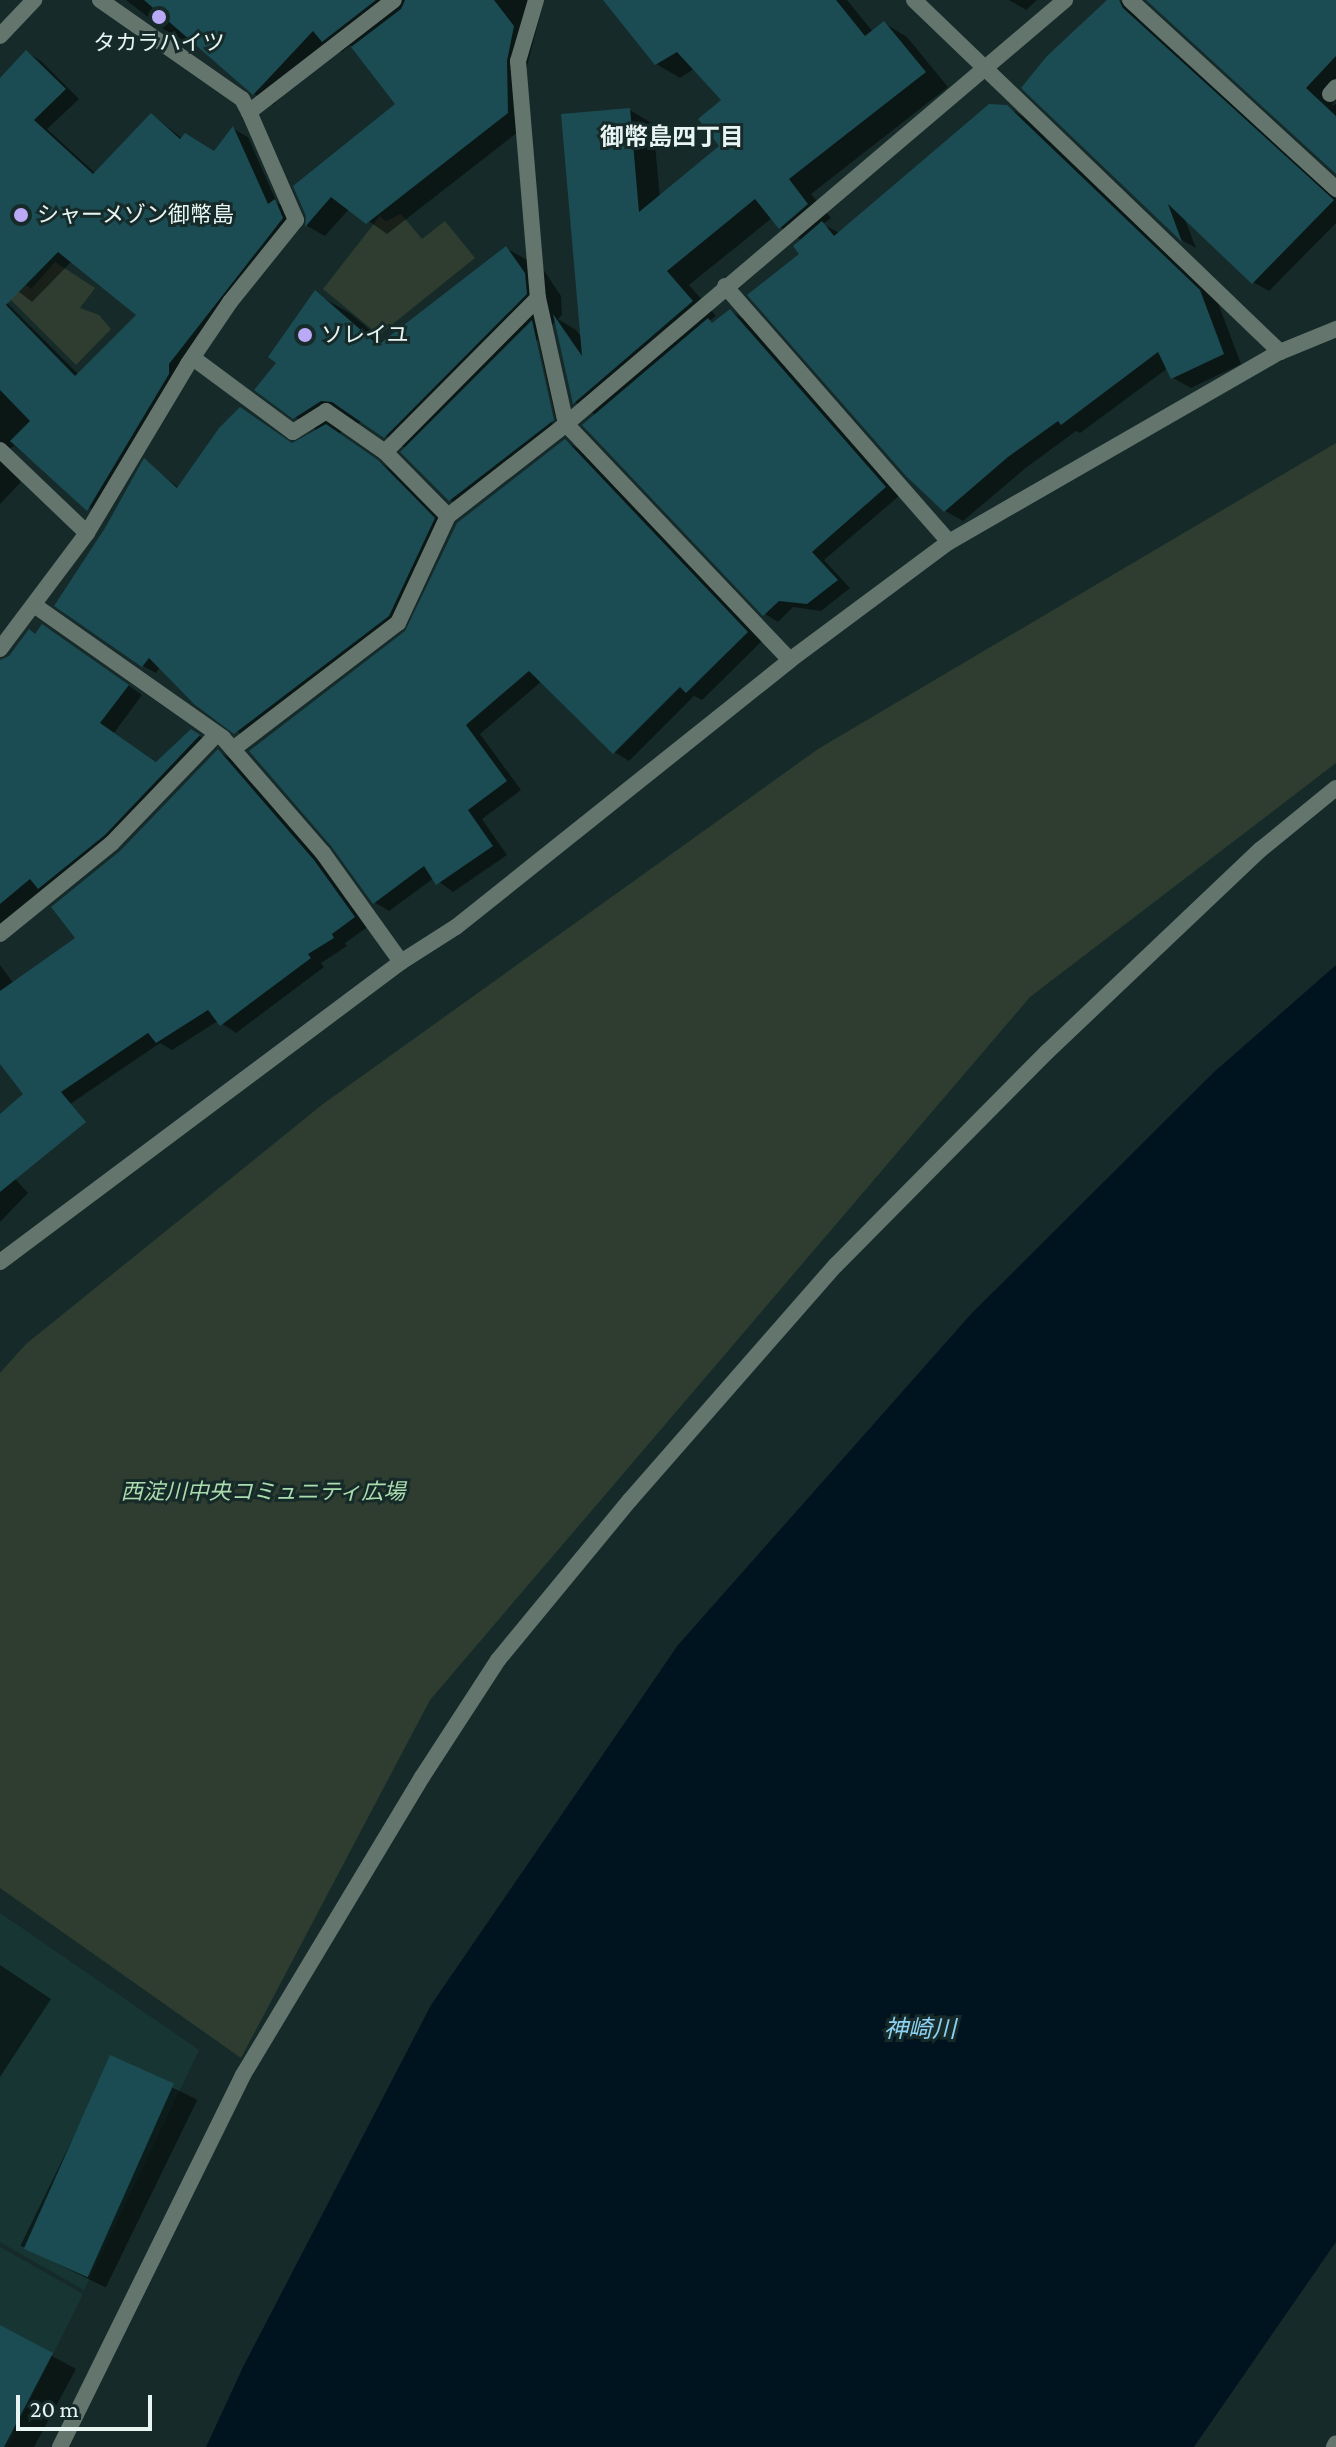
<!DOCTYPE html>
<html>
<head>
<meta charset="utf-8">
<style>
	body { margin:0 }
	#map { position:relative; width:1336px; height:2447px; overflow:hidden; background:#162b29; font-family:"Crimson Pro","Noto Sans JP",serif }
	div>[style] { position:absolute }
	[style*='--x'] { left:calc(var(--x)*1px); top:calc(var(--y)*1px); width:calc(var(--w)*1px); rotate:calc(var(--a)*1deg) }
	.built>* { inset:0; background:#173633 }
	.green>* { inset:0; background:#2e3d2f }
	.water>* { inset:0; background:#001420 }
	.shadow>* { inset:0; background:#0007; transform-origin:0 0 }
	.building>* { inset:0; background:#1b4b53; transform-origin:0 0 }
	.service>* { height:16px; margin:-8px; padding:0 8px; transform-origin:8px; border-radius:8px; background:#64756e }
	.pedestrian>* { height:16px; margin:-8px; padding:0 8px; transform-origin:8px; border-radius:8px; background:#64756e }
	.minor>* { height:16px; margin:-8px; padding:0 8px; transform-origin:8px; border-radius:8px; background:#64756e }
	.dots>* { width:22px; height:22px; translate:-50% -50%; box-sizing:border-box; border:4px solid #162b29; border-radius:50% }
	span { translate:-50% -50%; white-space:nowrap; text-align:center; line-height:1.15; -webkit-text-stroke:6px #162b29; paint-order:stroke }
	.poi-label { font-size:22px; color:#e8f5f3 }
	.left { translate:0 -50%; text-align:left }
	.park-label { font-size:22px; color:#abdcad; font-style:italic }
	.neighbourhood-label { font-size:24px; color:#e8f5f3; font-weight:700 }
	.water-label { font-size:24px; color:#8cd0f1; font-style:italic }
	.scale { position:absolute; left:16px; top:2395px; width:136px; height:36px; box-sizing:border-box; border:4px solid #e8f5f3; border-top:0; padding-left:10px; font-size:24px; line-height:28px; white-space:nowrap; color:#e8f5f3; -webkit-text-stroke:6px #162b29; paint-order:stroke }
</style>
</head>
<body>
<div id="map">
	<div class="built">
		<i style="clip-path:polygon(0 1913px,199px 2050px,84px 2290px,0 2242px)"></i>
		<i style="clip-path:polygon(0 2247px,83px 2294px,7px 2447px,0 2447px)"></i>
	</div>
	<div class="green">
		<i style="clip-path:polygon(401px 214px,422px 239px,445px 221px,475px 258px,379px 335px,323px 289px,380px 216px,386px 221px)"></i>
		<i style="clip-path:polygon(55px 262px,95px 288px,80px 308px,99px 315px,111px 329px,76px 365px,0 289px,8px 268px,31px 289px)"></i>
		<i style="clip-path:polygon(1336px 443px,1336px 763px,1030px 997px,430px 1700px,241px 2058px,0 1888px,0 1373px,26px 1344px,323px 1104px,818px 749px)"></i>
	</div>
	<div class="water">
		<i style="clip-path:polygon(1336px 965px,1336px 2242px,1194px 2447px,206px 2447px,243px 2367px,431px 2005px,678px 1645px,971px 1314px,1214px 1072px)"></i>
	</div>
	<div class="shadow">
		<i style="clip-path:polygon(126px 0,544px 0,526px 70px,527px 125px,387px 234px,350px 208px,325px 236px,307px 226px,308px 215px,398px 104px,351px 45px,342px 52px,330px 45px,273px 105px,254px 94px,188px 37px,185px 41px,165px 30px)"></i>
		<i style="clip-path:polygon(evenodd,606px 0,847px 0,873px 32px,884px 23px,907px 37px,948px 87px,811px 194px,831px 218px,823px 224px,839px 233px,1007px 107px,1026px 118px,1218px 303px,1241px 364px,1191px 388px,1173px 378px,1168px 368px,1080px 433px,1076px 431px,1027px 467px,963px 521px,945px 511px,802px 254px,802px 240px,780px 227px,772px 218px,689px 285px,716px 316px,709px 321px,714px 324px,730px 311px,744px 319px,899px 496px,824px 560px,850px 588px,821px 611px,793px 607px,778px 622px,765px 614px,585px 425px,596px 415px,575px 402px,556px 321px,547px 330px,569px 429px,466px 509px,450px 500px,407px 449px,363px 421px,338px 434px,391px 470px,447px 527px,402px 623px,248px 740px,160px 667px,156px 673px,143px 666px,107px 529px,145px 461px,179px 488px,293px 444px,318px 431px,295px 417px,279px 363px,315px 293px,351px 314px,384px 342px,506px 248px,543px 269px,561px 296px,562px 315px,558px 319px,576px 330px,582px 338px,630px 110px,653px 124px,660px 198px,722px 147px,724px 101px,695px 68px,680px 78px,656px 64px,606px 0,538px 339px,558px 429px,554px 430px,535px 343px,538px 339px)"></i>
		<i style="clip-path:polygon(1009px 0,1037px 0,1026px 10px)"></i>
		<i style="clip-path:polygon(1117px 0,1135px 9px,1138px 19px,1336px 199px,1336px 223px,1269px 291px,1253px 282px,1184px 217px,1196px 248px,1183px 241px,1024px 88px)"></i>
		<i style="clip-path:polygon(1149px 0,1336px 0,1336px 100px,1331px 106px,1336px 104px,1336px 174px)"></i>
		<i style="clip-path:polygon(26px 52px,41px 61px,79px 99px,47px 129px,96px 174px,152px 115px,183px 139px,215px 154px,234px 129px,248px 137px,277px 203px,290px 210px,297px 227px,182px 373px,103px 518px,14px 446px,6px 451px,4px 464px,21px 482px,0 504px,0 296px,79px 375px,138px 315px,72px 261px,32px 302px,0 277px,0 81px)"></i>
		<i style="clip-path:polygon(565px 441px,580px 450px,762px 641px,702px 700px,694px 696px,629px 761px,614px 752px,542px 681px,480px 734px,521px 790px,482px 819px,507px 855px,453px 892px,434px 878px,389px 911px,374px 902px,407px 633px)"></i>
		<i style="clip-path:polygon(57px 635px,142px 695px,114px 733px,158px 763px,191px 731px,206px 740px,120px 843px,0 925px,0 686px)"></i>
		<i style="clip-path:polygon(218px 751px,233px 760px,329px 870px,369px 926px,345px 943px,347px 946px,321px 963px,324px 967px,236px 1033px,218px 1021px,172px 1050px,160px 1043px,51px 1117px,0 1061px,0 965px,14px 984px,78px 938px,121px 852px)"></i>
		<i style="clip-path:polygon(0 1162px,28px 1193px,0 1222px)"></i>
		<i style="clip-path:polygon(0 1965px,51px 1999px,0 2077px)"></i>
		<i style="left:112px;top:2058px;width:95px;height:209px;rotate:26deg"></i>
		<i style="clip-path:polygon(0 2328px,76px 2369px,34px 2447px,0 2447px)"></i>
	</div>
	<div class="building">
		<i style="clip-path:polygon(144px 0,376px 0,322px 42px,313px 31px,253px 95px)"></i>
		<i style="clip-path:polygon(405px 0,494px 0,514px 26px,507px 61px,508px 113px,366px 224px,331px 197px,305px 227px,306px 216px,293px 186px,395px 104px,351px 47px,401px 9px)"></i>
		<i style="clip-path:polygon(603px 0,836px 0,865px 36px,884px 21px,926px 72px,789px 179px,808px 204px,779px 229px,755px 199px,667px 271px,693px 301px,573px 404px,553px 314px,582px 356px,561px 114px,630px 108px,639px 212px,719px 146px,698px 119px,721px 100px,677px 52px,655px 65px)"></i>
		<i style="clip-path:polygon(1107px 0,1119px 0,1123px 8px,1334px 200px,1252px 284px,1168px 204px,1182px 242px,1021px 88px,1047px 56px)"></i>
		<i style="clip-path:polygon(1146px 0,1336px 0,1336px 56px,1306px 88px,1336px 116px,1336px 174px)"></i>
		<i style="clip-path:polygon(evenodd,26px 50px,66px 89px,34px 120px,93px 174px,151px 113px,180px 139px,185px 133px,214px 151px,233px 126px,268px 204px,275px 199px,283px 218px,169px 364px,169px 374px,87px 511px,10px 441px,30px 421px,0 390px,0 78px,26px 50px,58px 252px,136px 315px,75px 376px,6px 305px,58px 252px)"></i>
		<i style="clip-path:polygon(989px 104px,1007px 105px,1200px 290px,1224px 354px,1171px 379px,1158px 352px,1061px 425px,1058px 421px,1008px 457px,944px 512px,906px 476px,747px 295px,799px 254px,793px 246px,822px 221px,834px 236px)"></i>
		<i style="clip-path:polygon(506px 246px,525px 273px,527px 294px,384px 438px,332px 402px,321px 401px,293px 419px,254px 390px,276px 363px,268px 357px,315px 290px,378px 345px)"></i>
		<i style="clip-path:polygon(730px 309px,886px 487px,812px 552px,838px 580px,807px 604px,779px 601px,763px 616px,582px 425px,708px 318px,712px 323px)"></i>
		<i style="clip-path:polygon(532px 320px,554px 420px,449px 501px,400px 452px)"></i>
		<i style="clip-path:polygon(240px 407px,292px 443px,326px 424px,378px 460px,435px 518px,389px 616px,234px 734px,194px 704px,149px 658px,142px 667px,54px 606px,105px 528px,144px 458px,177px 488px,219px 428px)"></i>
		<i style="clip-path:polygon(565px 439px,748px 632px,686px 693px,680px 687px,613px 754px,529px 671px,466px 725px,507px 781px,468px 810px,493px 846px,436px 885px,424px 866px,373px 904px,331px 846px,249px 751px,405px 631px,457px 523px)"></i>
		<i style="clip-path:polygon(42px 624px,129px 685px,100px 723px,156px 762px,191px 729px,200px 735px,105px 835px,38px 889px,30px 879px,0 904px,0 660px,9px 656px,29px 629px,35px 634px)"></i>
		<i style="clip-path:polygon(218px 749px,314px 860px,355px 917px,332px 934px,334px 938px,308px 954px,311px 958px,220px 1026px,208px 1010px,156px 1043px,148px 1033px,61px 1092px,86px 1122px,0 1192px,0 1114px,23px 1094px,0 1064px,0 991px,75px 938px,51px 907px,120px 851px)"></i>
		<i style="left:110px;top:2055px;width:70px;height:212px;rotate:24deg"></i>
		<i style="clip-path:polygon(0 2325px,53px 2353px,4px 2447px,0 2447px)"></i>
	</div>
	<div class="service">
		<i style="--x:1130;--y:0;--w:280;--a:42.5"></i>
		<i style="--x:1330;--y:94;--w:9;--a:-49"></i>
		<i style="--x:725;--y:286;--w:340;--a:48.8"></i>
		<i style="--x:193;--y:358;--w:124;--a:36.5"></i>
		<i style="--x:293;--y:432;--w:39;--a:-32"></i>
		<i style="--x:326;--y:411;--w:72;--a:34.8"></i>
		<i style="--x:448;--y:516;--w:90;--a:-134.5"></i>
		<i style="--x:385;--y:452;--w:217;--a:-45.2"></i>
	</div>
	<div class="pedestrian">
		<i style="--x:1334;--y:2447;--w:4;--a:-63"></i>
	</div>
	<div class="minor">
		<i style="--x:100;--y:0;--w:173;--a:34.9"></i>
		<i style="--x:242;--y:99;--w:15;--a:62"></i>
		<i style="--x:536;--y:0;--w:64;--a:106.4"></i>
		<i style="--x:518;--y:61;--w:238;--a:85.2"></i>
		<i style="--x:538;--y:298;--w:129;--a:77.5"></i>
		<i style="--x:566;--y:424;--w:325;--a:46.5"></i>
		<i style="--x:914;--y:0;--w:508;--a:43.88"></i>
		<i style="--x:0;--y:36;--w:50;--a:-46.6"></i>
		<i style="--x:0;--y:450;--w:120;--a:43.7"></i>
		<i style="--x:34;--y:605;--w:231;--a:35.1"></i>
		<i style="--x:223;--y:738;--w:152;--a:49"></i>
		<i style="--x:323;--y:853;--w:134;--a:54.4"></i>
		<i style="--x:0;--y:649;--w:145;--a:-53.1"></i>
		<i style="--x:87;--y:533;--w:197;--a:-59.1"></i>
		<i style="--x:188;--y:364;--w:75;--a:-55.9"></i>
		<i style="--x:230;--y:302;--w:105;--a:-51.2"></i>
		<i style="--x:296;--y:220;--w:118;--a:-113.5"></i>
		<i style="--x:249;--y:112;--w:183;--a:-37.7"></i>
		<i style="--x:233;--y:749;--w:208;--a:-37.4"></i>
		<i style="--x:398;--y:623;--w:118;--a:-65"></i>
		<i style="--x:448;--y:516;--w:150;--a:-37.9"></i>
		<i style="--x:566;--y:424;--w:655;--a:-40.35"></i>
		<i style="--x:0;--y:934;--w:144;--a:-39.1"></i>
		<i style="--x:112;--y:843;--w:151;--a:-46.1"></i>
		<i style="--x:0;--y:1262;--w:501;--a:-36.8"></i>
		<i style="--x:401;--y:962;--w:65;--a:-32.5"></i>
		<i style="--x:456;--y:927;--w:428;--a:-38.6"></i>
		<i style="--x:790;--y:660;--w:198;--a:-36.6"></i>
		<i style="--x:949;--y:542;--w:382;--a:-29.9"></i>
		<i style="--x:1280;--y:352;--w:61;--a:-22.3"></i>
		<i style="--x:60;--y:2447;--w:415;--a:-63.8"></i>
		<i style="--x:243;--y:2075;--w:348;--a:-59"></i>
		<i style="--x:422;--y:1777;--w:140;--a:-57"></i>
		<i style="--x:498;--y:1660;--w:207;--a:-50.5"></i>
		<i style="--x:630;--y:1500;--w:313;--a:-48.8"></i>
		<i style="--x:836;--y:1265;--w:300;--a:-45.3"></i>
		<i style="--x:1047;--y:1052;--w:294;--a:-43.5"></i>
		<i style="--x:1260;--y:850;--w:98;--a:-39.2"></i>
	</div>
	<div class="dots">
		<i style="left:159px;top:17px;background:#baaaf6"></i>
		<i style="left:21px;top:215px;background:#baaaf6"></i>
		<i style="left:305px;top:335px;background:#baaaf6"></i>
	</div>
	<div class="poi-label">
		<span style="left:159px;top:43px">タカラハイツ</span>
		<span class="left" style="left:37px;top:215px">シャーメゾン御幣島</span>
		<span class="left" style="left:321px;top:335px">ソレイユ</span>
	</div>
	<div class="park-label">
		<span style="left:263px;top:1492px">西淀川中央コミュニティ広場</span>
	</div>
	<div class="neighbourhood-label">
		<span style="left:672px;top:137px">御幣島四丁目</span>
	</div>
	<div class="water-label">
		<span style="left:920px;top:2029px">神崎川</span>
	</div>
	<div class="scale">20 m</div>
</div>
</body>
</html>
